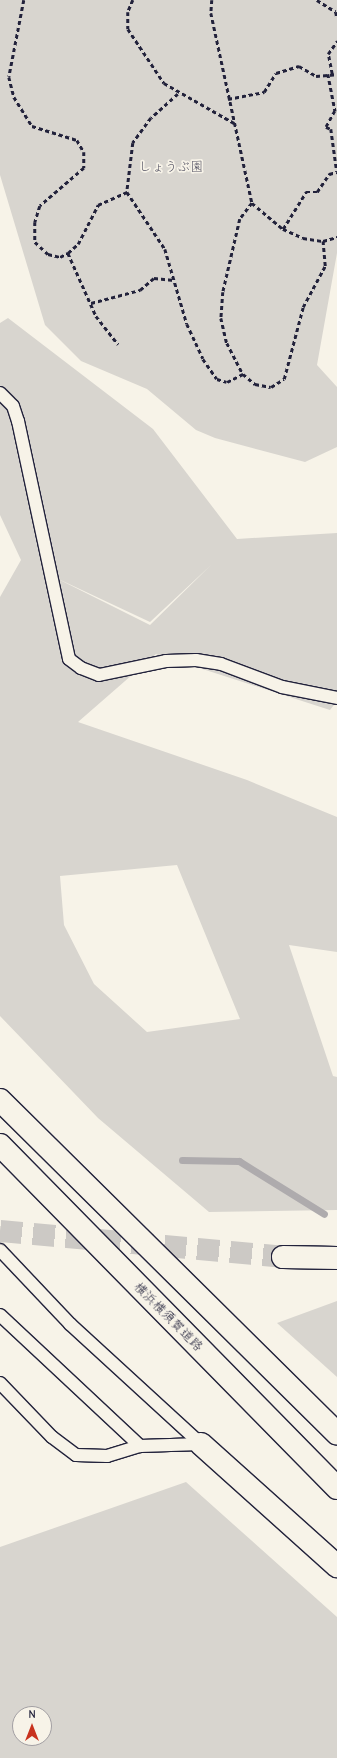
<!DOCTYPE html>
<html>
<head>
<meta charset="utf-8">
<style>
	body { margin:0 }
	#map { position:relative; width:337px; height:1758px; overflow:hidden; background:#f7f3e8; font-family:"Comic Neue","Klee One",sans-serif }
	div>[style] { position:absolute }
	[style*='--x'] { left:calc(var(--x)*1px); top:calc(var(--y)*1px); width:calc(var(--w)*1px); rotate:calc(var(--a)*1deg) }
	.green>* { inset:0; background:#d8d5cf }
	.stream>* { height:7px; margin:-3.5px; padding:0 3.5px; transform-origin:3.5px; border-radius:3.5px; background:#aeabad }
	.tertiary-tunnel>* { height:22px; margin-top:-11px; transform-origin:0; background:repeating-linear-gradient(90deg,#ccc9c5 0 22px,transparent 0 33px) }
	.path>* { height:2.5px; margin-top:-1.25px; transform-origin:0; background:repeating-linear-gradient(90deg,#22223b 0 4px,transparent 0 7px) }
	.roads { filter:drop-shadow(1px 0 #22223b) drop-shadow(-1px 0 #22223b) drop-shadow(0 1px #22223b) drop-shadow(0 -1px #22223b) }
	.service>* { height:12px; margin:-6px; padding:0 6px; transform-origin:6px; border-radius:6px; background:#f7f3e8 }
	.tertiary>* { height:22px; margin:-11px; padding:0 11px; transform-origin:11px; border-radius:11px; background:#f7f3e8 }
	.motorway>* { height:22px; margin:-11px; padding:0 11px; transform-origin:11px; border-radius:11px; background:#f7f3e8 }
	span { translate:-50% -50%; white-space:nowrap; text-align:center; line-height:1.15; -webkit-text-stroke:3.5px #f7f3e8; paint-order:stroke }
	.park-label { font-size:13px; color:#504f60 }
	.street-label { font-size:13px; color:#22223b }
	.north { position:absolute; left:12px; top:1706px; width:40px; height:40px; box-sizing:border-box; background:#f7f3e8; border:1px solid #a29fa3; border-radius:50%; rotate:0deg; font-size:11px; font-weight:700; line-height:16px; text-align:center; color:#22223b }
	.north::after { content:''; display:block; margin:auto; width:14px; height:18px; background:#c8321e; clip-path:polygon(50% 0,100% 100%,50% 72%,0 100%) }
</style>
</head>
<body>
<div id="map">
	<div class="green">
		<i style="clip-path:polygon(0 0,337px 0,337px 253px,317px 365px,337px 387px,337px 447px,305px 462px,215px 438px,196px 430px,147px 389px,81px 361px,45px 325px,0 175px)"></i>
		<i style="clip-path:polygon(evenodd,8px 318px,153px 429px,237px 539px,337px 533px,337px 701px,330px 710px,156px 654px,78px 722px,247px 780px,337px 817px,337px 952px,289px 945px,333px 1076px,337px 1077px,337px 1210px,209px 1212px,98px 1118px,0 1016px,0 597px,21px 560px,0 515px,0 323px,8px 318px,211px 565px,150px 625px,52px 576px,150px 622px,211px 565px,8px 318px,177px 865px,240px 1019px,147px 1032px,94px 984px,64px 925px,60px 876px,177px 865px)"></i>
		<i style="clip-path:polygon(337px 1301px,337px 1377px,277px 1323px)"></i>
		<i style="clip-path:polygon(evenodd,186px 1482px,337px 1617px,337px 1758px,0 1758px,0 1547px,186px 1482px,20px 1714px,44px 1714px,44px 1738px,20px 1738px,20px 1714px)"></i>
	</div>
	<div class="stream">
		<i style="--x:182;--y:1160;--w:57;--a:1"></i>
		<i style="--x:239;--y:1161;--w:100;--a:31.9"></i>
	</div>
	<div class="tertiary-tunnel">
		<i style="--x:0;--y:1231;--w:284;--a:5.2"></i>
	</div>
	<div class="path">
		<i style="--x:24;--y:0;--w:78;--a:101"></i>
		<i style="--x:9;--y:77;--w:21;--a:76"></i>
		<i style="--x:14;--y:97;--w:34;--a:58"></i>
		<i style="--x:32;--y:126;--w:47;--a:17.3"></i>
		<i style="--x:77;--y:140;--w:14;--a:60"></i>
		<i style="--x:84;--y:152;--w:16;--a:90"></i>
		<i style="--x:84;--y:168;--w:58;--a:139.2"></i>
		<i style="--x:40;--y:206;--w:17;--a:107"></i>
		<i style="--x:35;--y:222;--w:20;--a:90"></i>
		<i style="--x:35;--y:242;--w:18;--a:43"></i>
		<i style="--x:48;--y:254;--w:12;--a:14"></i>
		<i style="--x:60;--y:257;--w:9;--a:-27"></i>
		<i style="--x:68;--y:253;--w:13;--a:-42"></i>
		<i style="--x:78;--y:244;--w:44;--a:-62.9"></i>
		<i style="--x:98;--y:205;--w:32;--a:-24"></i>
		<i style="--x:133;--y:0;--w:13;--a:113"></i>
		<i style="--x:128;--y:12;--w:17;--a:90"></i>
		<i style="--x:128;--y:29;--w:65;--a:56.3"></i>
		<i style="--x:164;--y:83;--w:81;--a:29.7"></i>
		<i style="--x:212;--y:0;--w:13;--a:94"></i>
		<i style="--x:211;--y:13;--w:194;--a:77.8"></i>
		<i style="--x:252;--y:203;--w:40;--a:40"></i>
		<i style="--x:283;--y:229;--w:22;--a:24"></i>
		<i style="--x:303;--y:238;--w:20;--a:9"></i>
		<i style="--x:323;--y:241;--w:15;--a:-16"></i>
		<i style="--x:317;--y:0;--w:22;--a:32"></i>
		<i style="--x:336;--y:12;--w:6;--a:81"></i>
		<i style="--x:328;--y:74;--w:38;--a:79"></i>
		<i style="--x:335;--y:111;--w:18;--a:119"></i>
		<i style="--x:326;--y:127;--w:5;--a:22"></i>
		<i style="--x:331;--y:129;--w:43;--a:82.1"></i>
		<i style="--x:332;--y:74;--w:20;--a:-101"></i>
		<i style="--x:328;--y:54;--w:16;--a:-55"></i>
		<i style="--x:178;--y:94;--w:36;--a:138"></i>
		<i style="--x:151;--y:118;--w:31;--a:126"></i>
		<i style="--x:133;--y:143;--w:49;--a:97"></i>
		<i style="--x:127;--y:192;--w:69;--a:56.3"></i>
		<i style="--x:165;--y:249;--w:78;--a:73.7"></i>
		<i style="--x:187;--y:324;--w:38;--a:65"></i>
		<i style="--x:203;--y:359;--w:24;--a:55"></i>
		<i style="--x:217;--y:379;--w:10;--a:17"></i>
		<i style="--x:227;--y:382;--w:18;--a:-27"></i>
		<i style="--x:228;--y:99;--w:37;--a:-11"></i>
		<i style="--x:264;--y:92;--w:22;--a:-58"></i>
		<i style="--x:276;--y:73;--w:24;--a:-17"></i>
		<i style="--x:299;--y:66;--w:20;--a:30"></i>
		<i style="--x:316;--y:76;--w:21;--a:-5"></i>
		<i style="--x:252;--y:203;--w:20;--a:127"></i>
		<i style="--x:240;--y:219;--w:75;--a:103.1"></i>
		<i style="--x:223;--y:292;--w:26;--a:94"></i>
		<i style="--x:221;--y:318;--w:26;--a:77"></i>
		<i style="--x:227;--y:343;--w:35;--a:63"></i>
		<i style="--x:243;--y:374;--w:16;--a:40"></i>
		<i style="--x:255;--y:384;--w:16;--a:11"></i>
		<i style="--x:271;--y:387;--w:15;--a:-32"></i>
		<i style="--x:284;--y:379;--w:74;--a:-75.2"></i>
		<i style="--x:303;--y:307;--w:47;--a:-61.8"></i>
		<i style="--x:325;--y:266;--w:25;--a:-95"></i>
		<i style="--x:283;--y:229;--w:44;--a:-58.1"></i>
		<i style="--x:306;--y:192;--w:11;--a:0"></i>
		<i style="--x:317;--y:192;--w:22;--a:-56"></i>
		<i style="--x:329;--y:174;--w:8;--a:-14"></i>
		<i style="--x:68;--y:253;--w:69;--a:66"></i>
		<i style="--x:96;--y:316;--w:36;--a:52"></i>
		<i style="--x:91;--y:303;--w:51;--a:-14.9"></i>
		<i style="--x:140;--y:290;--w:18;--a:-41"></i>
		<i style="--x:154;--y:278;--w:20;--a:6"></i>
	</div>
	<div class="roads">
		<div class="service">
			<i style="--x:0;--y:393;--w:18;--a:45"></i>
			<i style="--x:13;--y:406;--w:16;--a:72"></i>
			<i style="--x:18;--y:421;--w:243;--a:77.9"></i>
			<i style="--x:69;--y:659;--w:15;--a:37"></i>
			<i style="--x:81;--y:668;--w:19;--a:21"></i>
			<i style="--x:99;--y:675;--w:68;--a:-11.8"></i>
			<i style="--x:166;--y:661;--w:30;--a:-2"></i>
			<i style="--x:196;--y:660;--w:25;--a:9"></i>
			<i style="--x:221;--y:664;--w:65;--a:20.7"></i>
			<i style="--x:282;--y:687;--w:56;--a:11.3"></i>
			<i style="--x:0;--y:1250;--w:102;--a:46.6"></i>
			<i style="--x:70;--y:1324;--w:178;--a:42.5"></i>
			<i style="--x:0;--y:1315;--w:192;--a:43.1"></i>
			<i style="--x:0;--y:1383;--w:75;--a:46.1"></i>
			<i style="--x:52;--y:1437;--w:30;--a:37"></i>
			<i style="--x:76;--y:1455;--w:31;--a:2"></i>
			<i style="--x:107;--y:1456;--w:34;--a:-17"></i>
			<i style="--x:140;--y:1446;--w:61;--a:-1.9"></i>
		</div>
		<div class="tertiary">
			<i style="--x:283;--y:1257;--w:54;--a:1.1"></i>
		</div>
		<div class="motorway">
			<i style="--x:0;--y:1100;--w:474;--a:44.7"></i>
			<i style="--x:0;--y:1145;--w:481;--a:45.5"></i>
			<i style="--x:201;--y:1444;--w:183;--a:41.9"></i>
		</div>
	</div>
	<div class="park-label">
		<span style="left:171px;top:167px">しょうぶ園</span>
	</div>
	<div class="street-label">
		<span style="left:168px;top:1317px;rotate:45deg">横浜横須賀道路</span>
	</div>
	<div class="north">N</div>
</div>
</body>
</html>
